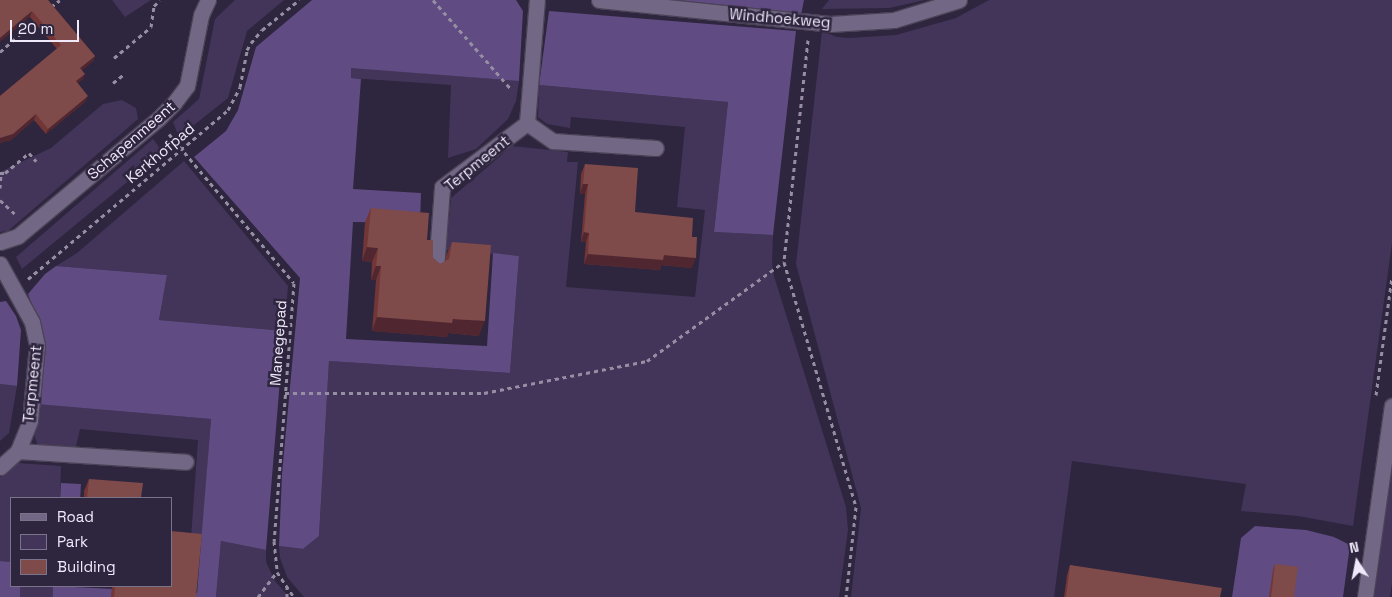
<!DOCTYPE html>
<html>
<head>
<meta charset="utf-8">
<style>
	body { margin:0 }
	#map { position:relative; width:1392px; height:597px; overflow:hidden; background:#2e253e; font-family:"Space Grotesk",sans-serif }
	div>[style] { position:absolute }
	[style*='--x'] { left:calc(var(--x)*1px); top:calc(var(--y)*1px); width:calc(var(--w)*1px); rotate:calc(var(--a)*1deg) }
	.green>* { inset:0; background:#433559; transform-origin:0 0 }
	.forest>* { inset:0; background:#604b82; transform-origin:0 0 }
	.path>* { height:3px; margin-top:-1.5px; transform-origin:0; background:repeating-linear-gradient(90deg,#968ea3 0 4px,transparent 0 8px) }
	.roads { filter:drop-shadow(1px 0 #4b4357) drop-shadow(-1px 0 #4b4357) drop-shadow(0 1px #4b4357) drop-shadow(0 -1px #4b4357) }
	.minor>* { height:15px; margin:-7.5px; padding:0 7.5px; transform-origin:7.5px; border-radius:7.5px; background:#726885 }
	.tertiary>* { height:15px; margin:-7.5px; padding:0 7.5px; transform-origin:7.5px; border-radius:7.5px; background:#726885 }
	.wall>* { inset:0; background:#713635 }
	.shaded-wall>* { inset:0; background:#502730 }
	.building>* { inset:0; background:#7e4a4a; transform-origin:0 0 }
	span { translate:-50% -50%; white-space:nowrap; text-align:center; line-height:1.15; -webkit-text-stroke:5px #2e253e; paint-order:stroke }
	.street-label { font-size:15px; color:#efe9fa }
	.legend { position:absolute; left:10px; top:497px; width:162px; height:90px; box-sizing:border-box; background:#2e253e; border:1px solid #7b7389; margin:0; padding:6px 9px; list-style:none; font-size:15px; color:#efe9fa }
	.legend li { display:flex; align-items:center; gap:10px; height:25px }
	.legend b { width:25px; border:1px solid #7b7389 }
	.north { position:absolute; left:1332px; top:537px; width:50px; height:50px; -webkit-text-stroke:4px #2e253e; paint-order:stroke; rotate:349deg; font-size:14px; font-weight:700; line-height:20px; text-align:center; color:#efe9fa }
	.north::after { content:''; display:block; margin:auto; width:18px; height:22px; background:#efe9fa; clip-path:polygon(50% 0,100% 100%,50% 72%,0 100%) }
	.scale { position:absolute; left:10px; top:20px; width:69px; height:22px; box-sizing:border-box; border:2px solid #efe9fa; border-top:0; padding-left:6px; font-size:15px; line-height:18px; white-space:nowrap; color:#efe9fa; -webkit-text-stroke:4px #2e253e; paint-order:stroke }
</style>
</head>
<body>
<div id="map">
	<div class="green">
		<i style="clip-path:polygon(112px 0,151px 0,125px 17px)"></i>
		<i style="clip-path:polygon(235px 0,284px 0,247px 31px,228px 98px,179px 137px,173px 122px,199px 99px,215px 19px)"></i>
		<i style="clip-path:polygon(829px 0,925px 0,889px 8px,822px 9px)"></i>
		<i style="clip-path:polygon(989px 0,1392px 0,1392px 243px,1353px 526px,1298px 516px,1241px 511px,1246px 484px,1072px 461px,1054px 597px,851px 597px,861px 508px,796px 264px,822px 31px,837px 37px,850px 38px,896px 35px,956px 18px)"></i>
		<i style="clip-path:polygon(351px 67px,519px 81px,516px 101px,508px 119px,476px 149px,448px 158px,451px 85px,351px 78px)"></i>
		<i style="clip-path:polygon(539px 85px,728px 102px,714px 232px,773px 235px,772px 263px,774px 276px,846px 507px,848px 530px,839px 597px,304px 597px,287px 577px,280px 558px,279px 546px,303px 549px,319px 536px,329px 361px,510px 373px,519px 256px,446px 250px,451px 198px,512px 146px,568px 152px,567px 162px,578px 162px,566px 287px,695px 297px,705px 210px,677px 207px,685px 127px,571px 117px,570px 128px,547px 124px,538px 117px)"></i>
		<i style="clip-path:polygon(122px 100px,136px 108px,138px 119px,8px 231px,0 232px,0 172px,51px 148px,103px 104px)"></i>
		<i style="clip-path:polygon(153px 139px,161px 150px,160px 155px,22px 269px,16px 257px)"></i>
		<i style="clip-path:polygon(184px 161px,288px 286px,284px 331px,159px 320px,167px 275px,56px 266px,77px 253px)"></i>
		<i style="clip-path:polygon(0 384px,17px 386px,9px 433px,0 441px)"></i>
		<i style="clip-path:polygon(36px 404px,211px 419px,202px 539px,191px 538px,198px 440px,80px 429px,75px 450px,38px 446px,33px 432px)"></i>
		<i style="clip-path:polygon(17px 463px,61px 466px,60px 498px,11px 498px,11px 562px,0 561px,0 477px)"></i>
		<i style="clip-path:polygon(1392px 466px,1392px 583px,1390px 597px,1374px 597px)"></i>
		<i style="clip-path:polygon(221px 541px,266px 550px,266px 562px,275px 581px,289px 597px,216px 597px)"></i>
		<i style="left:20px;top:586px;width:33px;height:11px"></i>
	</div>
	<div class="forest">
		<i style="clip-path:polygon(312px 0,516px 0,523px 11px,519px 81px,351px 68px,351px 78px,361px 79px,353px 189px,421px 193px,420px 223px,353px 222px,346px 339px,487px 346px,493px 253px,519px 256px,510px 373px,329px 361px,319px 536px,303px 549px,279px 546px,282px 474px,300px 278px,194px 157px,226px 131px,238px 110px,256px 47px)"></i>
		<i style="clip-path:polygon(602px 0,804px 0,801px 15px)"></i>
		<i style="clip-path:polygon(549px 11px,796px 31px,773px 235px,714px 232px,728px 102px,539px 85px)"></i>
		<i style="clip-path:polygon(56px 266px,167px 275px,159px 320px,284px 331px,266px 550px,221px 541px,216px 597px,53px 597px,53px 586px,197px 593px,211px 419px,36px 404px,43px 334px,28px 294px,45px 274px)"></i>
		<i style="clip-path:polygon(6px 301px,16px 316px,21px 330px,17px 386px,0 384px,0 302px)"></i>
		<i style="left:61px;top:483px;width:20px;height:15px;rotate:3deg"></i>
		<i style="clip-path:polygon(1255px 526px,1306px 530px,1334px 537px,1350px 545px,1343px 597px,1232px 597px,1241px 538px)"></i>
		<i style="clip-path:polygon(0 561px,11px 562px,11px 586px,20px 586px,20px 597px,0 597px)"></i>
	</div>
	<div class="path">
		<i style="--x:433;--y:0;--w:117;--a:48.8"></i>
		<i style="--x:51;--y:7;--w:11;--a:-38"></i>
		<i style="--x:808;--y:40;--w:223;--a:96.2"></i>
		<i style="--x:784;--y:262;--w:255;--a:73.6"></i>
		<i style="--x:856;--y:507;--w:91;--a:96.3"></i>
		<i style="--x:0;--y:52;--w:50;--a:-41.7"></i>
		<i style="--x:114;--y:58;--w:48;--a:-40"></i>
		<i style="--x:151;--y:27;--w:21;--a:-82"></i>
		<i style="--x:154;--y:6;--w:8;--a:-45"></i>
		<i style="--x:113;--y:83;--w:13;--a:-39"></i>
		<i style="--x:169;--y:134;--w:194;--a:50"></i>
		<i style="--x:294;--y:283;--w:259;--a:94.4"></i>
		<i style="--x:274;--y:541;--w:31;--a:84"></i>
		<i style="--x:277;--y:572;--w:30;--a:56"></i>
		<i style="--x:0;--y:173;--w:5;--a:0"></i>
		<i style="--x:5;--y:173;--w:31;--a:-40"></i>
		<i style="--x:29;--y:153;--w:11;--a:49"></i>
		<i style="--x:0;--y:188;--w:14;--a:-86"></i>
		<i style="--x:0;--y:200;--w:22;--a:43"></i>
		<i style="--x:28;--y:279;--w:262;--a:-40.2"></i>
		<i style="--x:228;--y:110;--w:26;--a:-62"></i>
		<i style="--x:240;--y:87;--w:38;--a:-79"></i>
		<i style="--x:247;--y:50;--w:8;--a:-60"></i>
		<i style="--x:251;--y:43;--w:17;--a:-50"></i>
		<i style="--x:262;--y:30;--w:48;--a:-39"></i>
		<i style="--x:285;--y:393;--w:199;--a:0"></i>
		<i style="--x:484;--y:393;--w:166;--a:-11.1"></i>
		<i style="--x:647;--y:361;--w:169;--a:-35.9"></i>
		<i style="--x:1376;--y:395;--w:119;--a:-82.3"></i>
		<i style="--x:258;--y:597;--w:31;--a:-53"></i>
		<i style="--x:287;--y:597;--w:10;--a:-90"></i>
	</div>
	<div class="roads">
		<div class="minor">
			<i style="--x:527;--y:123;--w:32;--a:35"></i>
			<i style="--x:553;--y:141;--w:103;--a:3.9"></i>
			<i style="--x:0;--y:264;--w:66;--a:61.1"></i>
			<i style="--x:32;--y:322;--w:24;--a:78"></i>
			<i style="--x:37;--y:345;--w:76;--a:95.3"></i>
			<i style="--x:30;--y:421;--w:32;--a:112"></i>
			<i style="--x:18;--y:451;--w:24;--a:138"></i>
			<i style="--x:436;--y:269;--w:82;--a:-85.8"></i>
			<i style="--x:442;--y:187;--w:106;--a:-37"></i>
			<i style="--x:527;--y:123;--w:123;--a:-85.4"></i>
			<i style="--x:18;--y:451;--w:168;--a:3.7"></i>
		</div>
		<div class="tertiary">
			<i style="--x:599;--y:0;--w:232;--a:5.9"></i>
			<i style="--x:830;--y:24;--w:64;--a:-3.6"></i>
			<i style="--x:894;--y:20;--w:68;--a:-17.1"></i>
			<i style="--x:0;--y:242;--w:19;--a:-18"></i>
			<i style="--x:18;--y:236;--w:184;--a:-39.9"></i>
			<i style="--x:159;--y:118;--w:21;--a:-45"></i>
			<i style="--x:174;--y:103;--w:21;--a:-53"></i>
			<i style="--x:187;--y:86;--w:72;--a:-78.8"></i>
			<i style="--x:201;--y:15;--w:17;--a:-65"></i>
			<i style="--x:1365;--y:597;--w:193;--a:-82"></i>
		</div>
	</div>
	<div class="wall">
		<i style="clip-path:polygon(0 0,48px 0,95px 56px,93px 61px,82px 70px,83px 79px,78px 83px,86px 101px,46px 134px,34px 120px,11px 140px,0 143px,0 96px,57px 49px,30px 17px)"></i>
		<i style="clip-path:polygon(585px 164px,635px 212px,692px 237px,692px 268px,661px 265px,660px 270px,584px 264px,586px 242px,581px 242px,585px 194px,580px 194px,581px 174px)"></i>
		<i style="clip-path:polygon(371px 208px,427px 240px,433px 258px,440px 264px,446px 261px,446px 256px,452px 242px,479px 336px,448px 333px,447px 337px,372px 331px,376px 280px,371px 280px,372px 262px,362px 261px,365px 222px)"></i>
		<i style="clip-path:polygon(89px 479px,141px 498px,84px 498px,84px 491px)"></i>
		<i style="clip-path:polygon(1275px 564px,1294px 597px,1269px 597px,1273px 570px)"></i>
		<i style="clip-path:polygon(1070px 565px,1220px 597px,1064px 597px,1067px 575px)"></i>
		<i style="clip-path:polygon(112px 586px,171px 586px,196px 597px,111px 597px)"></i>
	</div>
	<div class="shaded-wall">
		<i style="clip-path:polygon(32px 11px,30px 17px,0 42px,0 38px)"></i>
		<i style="clip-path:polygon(95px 56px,93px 61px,78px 74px,80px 68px)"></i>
		<i style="clip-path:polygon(85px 74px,83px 79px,74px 87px,76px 81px)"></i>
		<i style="clip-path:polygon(88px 96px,86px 101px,46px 134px,48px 129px)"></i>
		<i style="clip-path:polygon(36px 114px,34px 120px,11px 140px,0 143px,0 138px)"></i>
		<i style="clip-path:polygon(583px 184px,588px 184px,585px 194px,580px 194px)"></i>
		<i style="clip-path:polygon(584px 232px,589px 233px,586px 242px,581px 242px)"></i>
		<i style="clip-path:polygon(367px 247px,378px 248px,372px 262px,362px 261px)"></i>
		<i style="clip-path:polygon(588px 254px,664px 255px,696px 258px,692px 268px,661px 265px,660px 270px,584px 264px)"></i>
		<i style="clip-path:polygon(376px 266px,381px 266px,376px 280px,371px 280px)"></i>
		<i style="clip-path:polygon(377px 317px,453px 319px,485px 321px,479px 336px,448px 333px,447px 337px,372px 331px)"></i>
	</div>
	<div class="building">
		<i style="clip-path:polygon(0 0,48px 0,95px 56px,80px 68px,85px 74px,76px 81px,88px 96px,48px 129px,36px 114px,13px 134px,0 138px,0 96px,61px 45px,32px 11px,0 38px)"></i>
		<i style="clip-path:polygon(585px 164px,638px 168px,635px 212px,693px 218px,692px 237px,697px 237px,696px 258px,664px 255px,663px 260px,588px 254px,589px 233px,584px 232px,588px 184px,583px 184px)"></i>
		<i style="clip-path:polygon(371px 208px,429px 213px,427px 240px,433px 240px,433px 258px,440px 264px,449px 259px,452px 242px,491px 245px,485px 321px,453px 319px,452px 323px,377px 317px,381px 266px,376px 266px,378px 248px,367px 247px)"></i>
		<i style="clip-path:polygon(89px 479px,143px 483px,141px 498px,87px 498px)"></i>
		<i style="clip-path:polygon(171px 531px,202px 534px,196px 597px,114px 597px,115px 586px,171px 586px)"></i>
		<i style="left:1275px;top:564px;width:23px;height:33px;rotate:7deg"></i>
		<i style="clip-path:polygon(1070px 565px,1222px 588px,1220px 597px,1066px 597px)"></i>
	</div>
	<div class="street-label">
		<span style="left:780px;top:18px;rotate:5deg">Windhoekweg</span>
		<span style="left:131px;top:140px;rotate:-41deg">Schapenmeent</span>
		<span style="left:160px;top:153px;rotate:-40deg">Kerkhofpad</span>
		<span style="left:477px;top:163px;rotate:-39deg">Terpmeent</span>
		<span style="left:278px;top:343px;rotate:-86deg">Manegepad</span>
		<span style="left:32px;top:384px;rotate:-84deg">Terpmeent</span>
	</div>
	<ul class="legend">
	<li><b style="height:6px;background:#726885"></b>Road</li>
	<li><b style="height:14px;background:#433559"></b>Park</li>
	<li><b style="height:14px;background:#7e4a4a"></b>Building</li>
	</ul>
	<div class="north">N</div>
	<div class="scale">20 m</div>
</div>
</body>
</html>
